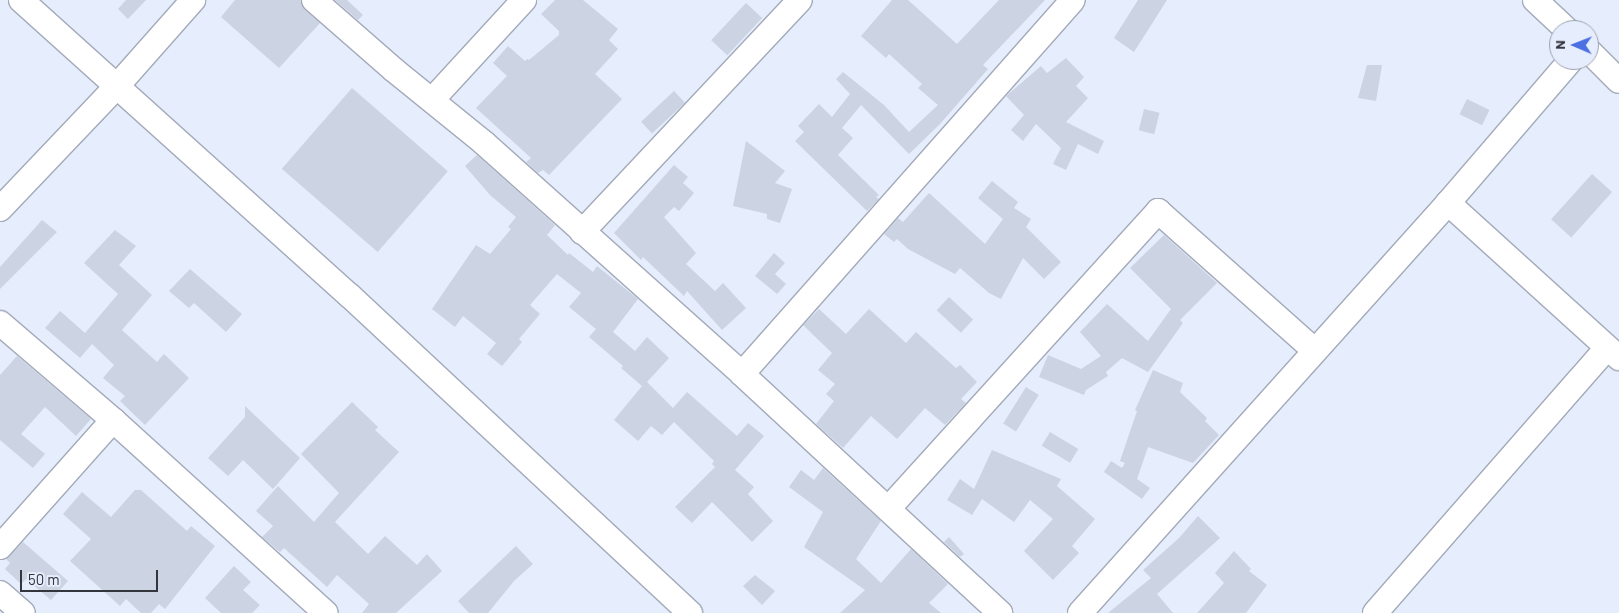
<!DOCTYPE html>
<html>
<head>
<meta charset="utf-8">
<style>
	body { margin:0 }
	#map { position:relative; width:1619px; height:613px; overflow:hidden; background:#e6edfd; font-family:Barlow,sans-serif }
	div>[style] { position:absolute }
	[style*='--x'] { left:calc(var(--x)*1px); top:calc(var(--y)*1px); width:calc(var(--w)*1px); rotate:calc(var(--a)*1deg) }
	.building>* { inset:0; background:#ccd3e3; transform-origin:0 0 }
	.roads { filter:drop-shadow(1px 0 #a3aab9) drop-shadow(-1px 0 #a3aab9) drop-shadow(0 1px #a3aab9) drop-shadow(0 -1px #a3aab9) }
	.minor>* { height:24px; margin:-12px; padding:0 12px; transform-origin:12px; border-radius:12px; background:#fff }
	span { translate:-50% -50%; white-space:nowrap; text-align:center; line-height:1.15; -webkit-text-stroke:4px #e6edfd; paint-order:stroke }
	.north { position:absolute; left:1549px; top:20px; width:50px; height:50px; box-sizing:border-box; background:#e6edfd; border:1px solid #9ea4b0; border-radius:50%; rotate:271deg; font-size:14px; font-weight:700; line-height:20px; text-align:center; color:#33363c }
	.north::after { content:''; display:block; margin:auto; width:18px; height:22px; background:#4b70e4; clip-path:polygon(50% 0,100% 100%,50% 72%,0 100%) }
	.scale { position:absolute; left:20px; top:570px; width:138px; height:22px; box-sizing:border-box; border:2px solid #33363c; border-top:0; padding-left:6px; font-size:15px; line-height:18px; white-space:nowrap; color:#33363c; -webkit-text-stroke:4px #e6edfd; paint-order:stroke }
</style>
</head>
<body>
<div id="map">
	<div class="building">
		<i style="clip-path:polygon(126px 0,146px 0,128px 19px,118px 9px)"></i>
		<i style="clip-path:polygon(235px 0,301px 0,305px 10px,320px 23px,279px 68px,221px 17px)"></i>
		<i style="clip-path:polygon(335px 0,347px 0,363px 15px,358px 20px)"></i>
		<i style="clip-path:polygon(555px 0,583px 0,618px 29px,609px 40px,618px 49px,595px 74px,622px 99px,549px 175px,543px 170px,538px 173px,526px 162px,531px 158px,476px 108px,507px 76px,493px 63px,508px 46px,525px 61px,527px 59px,529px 60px,559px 35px,559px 31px,541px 14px)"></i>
		<i style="clip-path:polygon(892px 0,908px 0,957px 44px,999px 0,1045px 0,983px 65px,988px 69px,940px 124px,909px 154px,861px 105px,842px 128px,853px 138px,838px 155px,879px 195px,876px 197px,879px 199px,867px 211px,795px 141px,804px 132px,798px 126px,819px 104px,832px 117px,850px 94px,836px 79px,843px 72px,884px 105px,909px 132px,938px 105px,918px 88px,922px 84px,889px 54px,886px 58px,861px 36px)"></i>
		<i style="clip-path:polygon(1138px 0,1167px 0,1134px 52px,1114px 38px)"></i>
		<i style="left:746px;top:3px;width:22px;height:51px;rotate:43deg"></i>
		<i style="clip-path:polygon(1066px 58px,1084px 77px,1076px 86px,1088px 98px,1066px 122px,1104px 141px,1098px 154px,1078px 144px,1066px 170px,1053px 164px,1061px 148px,1036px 124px,1023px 141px,1011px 130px,1024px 115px,1006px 96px,1041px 66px,1047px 73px)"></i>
		<i style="clip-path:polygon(1367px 65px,1382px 65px,1376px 101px,1358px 98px)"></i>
		<i style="left:352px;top:88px;width:127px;height:107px;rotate:41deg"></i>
		<i style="left:674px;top:91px;width:16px;height:45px;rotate:47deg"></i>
		<i style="left:1467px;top:99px;width:25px;height:17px;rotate:26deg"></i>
		<i style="left:1144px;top:109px;width:16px;height:22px;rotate:14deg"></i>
		<i style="clip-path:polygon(746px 141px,785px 171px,775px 183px,792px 189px,780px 223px,767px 219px,767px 214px,733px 206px)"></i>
		<i style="clip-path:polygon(477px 155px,555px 225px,547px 235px,568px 255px,569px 253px,593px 272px,597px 266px,638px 299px,613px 332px,635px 351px,647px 337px,669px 358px,647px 382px,673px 408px,687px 392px,737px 436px,748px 423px,764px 436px,735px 470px,754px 487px,748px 494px,773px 521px,752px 542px,712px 502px,692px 523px,675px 507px,715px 467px,712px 464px,714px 461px,674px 422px,662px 435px,651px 426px,638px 441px,614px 420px,642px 386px,621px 368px,623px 366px,589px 337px,596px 329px,569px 307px,581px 293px,557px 274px,530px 305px,540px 314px,519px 339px,522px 342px,502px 366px,487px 354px,496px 343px,463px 316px,455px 327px,432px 309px,476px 245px,490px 254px,511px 229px,508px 227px,516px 217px,490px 195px,465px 166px)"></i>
		<i style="clip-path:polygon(674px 165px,688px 177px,683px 183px,694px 193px,679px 211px,674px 207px,664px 217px,696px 253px,686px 264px,715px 291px,723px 283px,746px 308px,722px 330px,687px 291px,684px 296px,643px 257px,641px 260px,614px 233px)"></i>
		<i style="left:1592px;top:174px;width:27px;height:61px;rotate:42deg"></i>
		<i style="clip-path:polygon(992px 181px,1018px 202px,1014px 208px,1031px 219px,1026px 227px,1061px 262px,1044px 279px,1023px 258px,1001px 299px,989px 293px,960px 268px,955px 274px,908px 249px,897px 239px,894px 242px,884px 234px,898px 218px,903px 222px,929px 193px,985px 244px,1003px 219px,978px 198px)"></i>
		<i style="clip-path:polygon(42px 220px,57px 232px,0 289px,0 267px)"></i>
		<i style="clip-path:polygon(115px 230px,136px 246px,119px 265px,152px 295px,122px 330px,157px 362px,164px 354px,189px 378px,145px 425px,120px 401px,125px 396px,103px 378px,114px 365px,92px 344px,80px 358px,45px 328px,60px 311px,85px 333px,118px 294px,84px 263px)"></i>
		<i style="clip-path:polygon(1164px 235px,1217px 283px,1180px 320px,1183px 323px,1148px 372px,1122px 358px,1106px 372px,1108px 376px,1086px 390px,1084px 395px,1039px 377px,1048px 355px,1081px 369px,1101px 356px,1080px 332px,1107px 304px,1148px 341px,1171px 309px,1130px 268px)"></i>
		<i style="clip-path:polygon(774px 253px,785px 263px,775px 274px,786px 284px,777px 294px,755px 276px)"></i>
		<i style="clip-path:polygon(190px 269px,242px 314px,226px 332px,194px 303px,189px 308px,169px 291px)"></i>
		<i style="left:949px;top:297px;width:33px;height:18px;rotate:43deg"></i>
		<i style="clip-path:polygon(819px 309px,846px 334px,869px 309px,906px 343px,916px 332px,956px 368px,960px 365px,977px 382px,961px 399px,966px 403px,945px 425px,925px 408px,897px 439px,871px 416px,843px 448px,816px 424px,834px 401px,826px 394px,835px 384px,818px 370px,832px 353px,803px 325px)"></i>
		<i style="clip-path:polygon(17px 356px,91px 419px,76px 436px,45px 407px,21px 434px,45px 454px,33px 468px,0 440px,0 375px)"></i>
		<i style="clip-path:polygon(1153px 370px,1183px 383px,1180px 392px,1207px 418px,1205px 421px,1219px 435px,1193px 463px,1148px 447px,1137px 479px,1150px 488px,1142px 499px,1104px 472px,1111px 461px,1122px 468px,1125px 463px,1120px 461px,1137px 411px,1135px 410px)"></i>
		<i style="left:1026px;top:387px;width:15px;height:43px;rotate:32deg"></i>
		<i style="clip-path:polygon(352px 402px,378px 427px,375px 430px,399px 452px,335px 522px,368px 554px,385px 536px,417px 565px,427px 554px,442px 571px,396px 613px,362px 613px,369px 604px,337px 575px,327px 587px,284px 548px,280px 552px,262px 537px,273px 526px,256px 511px,278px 486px,314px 522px,339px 493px,301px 454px)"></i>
		<i style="clip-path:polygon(245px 406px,300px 458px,273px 489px,243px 460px,228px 476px,208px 458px,245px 417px)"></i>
		<i style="left:1050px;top:432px;width:33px;height:16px;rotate:31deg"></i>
		<i style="clip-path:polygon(992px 450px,1061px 479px,1057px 486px,1095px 519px,1072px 546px,1079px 553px,1053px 580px,1024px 551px,1053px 519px,1030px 500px,1014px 522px,982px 499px,972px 515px,947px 500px,960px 479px,974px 489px)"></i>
		<i style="clip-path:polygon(823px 468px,881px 521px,856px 559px,881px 583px,911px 549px,948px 584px,929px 603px,941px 613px,840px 613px,865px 590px,804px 547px,823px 512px,789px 487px,801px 470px,814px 480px)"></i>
		<i style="clip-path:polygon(135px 490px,141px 490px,187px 531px,191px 526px,215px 546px,165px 609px,159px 604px,151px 613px,141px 613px,126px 599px,120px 606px,70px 561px,91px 539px,63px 514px,82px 492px,111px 517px)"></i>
		<i style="clip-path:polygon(1198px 516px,1220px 538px,1157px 594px,1173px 613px,1108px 613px,1151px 578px,1143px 570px,1179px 538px)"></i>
		<i style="clip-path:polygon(949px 537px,964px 554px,960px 557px,944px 542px)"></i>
		<i style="clip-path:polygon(23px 542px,68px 581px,51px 600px,26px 579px,21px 584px,5px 569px,10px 563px,6px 559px)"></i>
		<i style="clip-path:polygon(516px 546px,533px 564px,514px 581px,488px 613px,469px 613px,458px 601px)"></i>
		<i style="clip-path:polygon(1234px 551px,1251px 569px,1249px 571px,1267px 585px,1246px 613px,1197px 613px,1224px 583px,1215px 573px)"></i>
		<i style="clip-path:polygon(234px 566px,251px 582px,243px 590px,260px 605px,252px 613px,221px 613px,205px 598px)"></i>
		<i style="clip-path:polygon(755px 575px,775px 591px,762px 605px,743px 586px)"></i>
	</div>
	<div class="roads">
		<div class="minor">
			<i style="--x:21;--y:0;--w:443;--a:42"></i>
			<i style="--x:350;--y:296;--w:465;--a:43"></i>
			<i style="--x:314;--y:0;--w:106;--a:41.2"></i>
			<i style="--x:394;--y:70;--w:116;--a:39"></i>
			<i style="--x:484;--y:143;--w:346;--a:41.8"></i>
			<i style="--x:742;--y:374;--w:352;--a:42.8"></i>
			<i style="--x:1535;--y:0;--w:44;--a:43.2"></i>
			<i style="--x:1589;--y:51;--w:42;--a:45"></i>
			<i style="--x:432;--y:100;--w:136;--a:-47.4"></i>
			<i style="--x:1448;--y:203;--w:231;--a:42.2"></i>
			<i style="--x:0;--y:209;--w:170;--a:-46.4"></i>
			<i style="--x:117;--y:86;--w:115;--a:-48.5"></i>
			<i style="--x:582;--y:232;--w:318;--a:-46.8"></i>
			<i style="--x:0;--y:323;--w:149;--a:40.6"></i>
			<i style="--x:113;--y:420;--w:287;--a:42.2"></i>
			<i style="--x:742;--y:374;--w:499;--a:-48.5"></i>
			<i style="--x:889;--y:508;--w:401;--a:-47.8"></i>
			<i style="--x:1158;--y:211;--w:209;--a:41.7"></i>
			<i style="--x:0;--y:547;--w:170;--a:-48.3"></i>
			<i style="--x:0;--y:593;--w:30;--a:41"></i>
			<i style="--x:1080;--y:613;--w:551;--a:-48.09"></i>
			<i style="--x:1448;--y:203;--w:189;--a:-49.3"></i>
			<i style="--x:1375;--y:613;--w:352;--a:-48.8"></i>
		</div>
	</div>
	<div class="north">N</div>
	<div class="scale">50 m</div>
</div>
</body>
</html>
